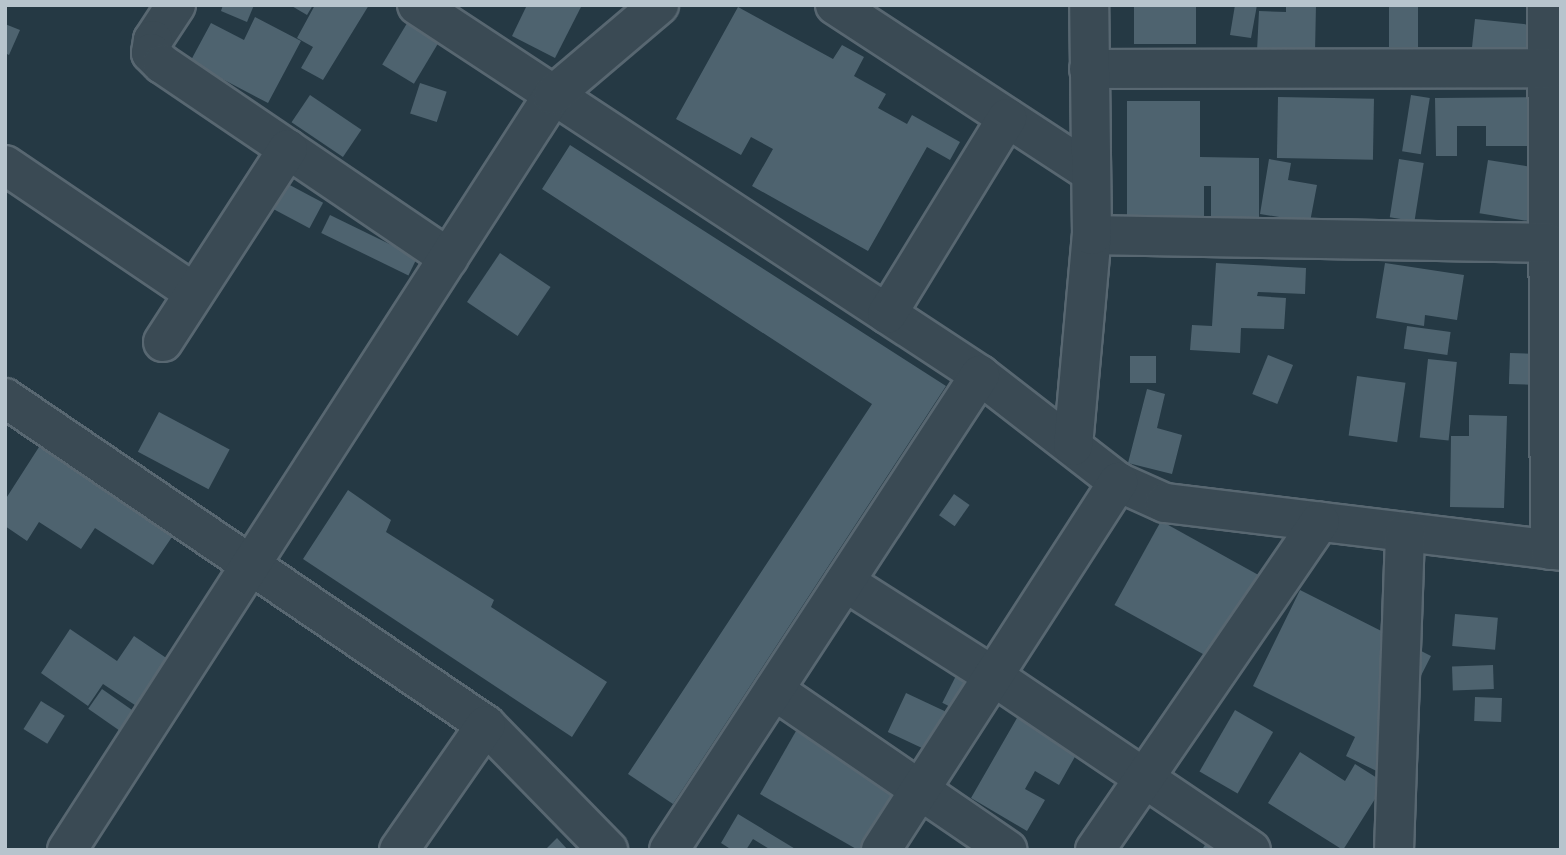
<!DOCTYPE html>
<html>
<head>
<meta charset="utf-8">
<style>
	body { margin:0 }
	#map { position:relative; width:1566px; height:855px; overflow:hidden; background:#253944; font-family:Mulish,sans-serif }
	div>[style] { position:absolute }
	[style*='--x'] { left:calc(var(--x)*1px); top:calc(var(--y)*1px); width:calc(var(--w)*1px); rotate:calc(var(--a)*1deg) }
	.building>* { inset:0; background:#4e636f; transform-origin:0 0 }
	.roads { filter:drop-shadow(2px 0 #586771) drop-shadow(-2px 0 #586771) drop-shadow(0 2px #586771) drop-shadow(0 -2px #586771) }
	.minor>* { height:38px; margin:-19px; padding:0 19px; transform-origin:19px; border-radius:19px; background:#3a4a54 }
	span { translate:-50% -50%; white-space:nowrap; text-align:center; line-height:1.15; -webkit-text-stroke:5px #1e2f39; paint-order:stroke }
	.frame { position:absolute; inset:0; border:7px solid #b7c4cd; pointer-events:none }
</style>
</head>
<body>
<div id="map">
	<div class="building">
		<i style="clip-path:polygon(223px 5px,254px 5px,247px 22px,221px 11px)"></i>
		<i style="clip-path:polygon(290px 5px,313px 5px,307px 15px)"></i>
		<i style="clip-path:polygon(315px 5px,369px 5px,323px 80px,301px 68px,313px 47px,297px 38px)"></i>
		<i style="clip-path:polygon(527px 5px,582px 5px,555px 58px,512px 36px)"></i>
		<i style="left:1134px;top:5px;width:62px;height:39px"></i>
		<i style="clip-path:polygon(1235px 5px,1257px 5px,1251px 38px,1230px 35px)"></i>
		<i style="clip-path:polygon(1286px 5px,1316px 5px,1315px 52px,1257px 51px,1259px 11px,1286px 12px)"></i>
		<i style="left:1389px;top:5px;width:29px;height:42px"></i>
		<i style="clip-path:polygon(738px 7px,833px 59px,842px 45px,864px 57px,854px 76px,886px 94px,878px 108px,907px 124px,912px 115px,960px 142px,950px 160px,927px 147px,868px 251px,752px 186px,773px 149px,751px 137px,741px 155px,676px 119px)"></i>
		<i style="clip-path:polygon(255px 17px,301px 41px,268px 103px,190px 62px,211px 23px,244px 40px)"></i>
		<i style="left:1475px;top:19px;width:72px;height:31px;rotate:6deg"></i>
		<i style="left:409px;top:20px;width:37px;height:52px;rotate:31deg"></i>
		<i style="clip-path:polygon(5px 24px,20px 30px,9px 55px,5px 53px)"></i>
		<i style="left:420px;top:83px;width:28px;height:32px;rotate:18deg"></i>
		<i style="left:310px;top:95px;width:62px;height:33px;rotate:34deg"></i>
		<i style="left:1411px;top:95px;width:19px;height:57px;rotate:9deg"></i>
		<i style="left:1278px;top:97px;width:96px;height:61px;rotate:1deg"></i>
		<i style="clip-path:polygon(1547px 97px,1548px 146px,1486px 146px,1486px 126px,1457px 126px,1457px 156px,1436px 156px,1435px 98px)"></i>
		<i style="clip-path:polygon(1127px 101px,1200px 101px,1200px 157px,1259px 158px,1259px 217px,1211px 218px,1211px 186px,1204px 186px,1204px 216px,1172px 216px,1171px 222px,1127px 221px)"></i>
		<i style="clip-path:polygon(570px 145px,946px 386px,673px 804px,628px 774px,872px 404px,542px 189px)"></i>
		<i style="clip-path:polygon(1269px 159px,1291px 163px,1288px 180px,1317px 185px,1310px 222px,1260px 214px)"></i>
		<i style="left:1399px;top:159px;width:25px;height:59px;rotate:9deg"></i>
		<i style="left:1488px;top:160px;width:69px;height:54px;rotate:9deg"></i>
		<i style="left:286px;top:183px;width:42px;height:29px;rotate:28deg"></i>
		<i style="left:330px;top:215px;width:97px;height:20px;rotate:26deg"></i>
		<i style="left:500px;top:253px;width:61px;height:59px;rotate:34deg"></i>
		<i style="clip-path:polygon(1216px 263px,1306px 268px,1305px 294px,1258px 292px,1257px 296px,1286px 298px,1284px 329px,1241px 328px,1240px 353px,1190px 350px,1192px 325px,1212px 326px)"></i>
		<i style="clip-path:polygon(1385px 263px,1464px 275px,1457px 320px,1425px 315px,1424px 326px,1376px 318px)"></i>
		<i style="left:1407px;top:326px;width:44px;height:23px;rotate:8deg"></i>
		<i style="left:1510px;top:353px;width:23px;height:31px;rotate:2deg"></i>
		<i style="left:1268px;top:355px;width:27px;height:42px;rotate:22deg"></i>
		<i style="left:1130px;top:356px;width:26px;height:27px"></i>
		<i style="left:1428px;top:359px;width:29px;height:79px;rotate:6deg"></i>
		<i style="left:1357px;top:376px;width:49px;height:60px;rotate:8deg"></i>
		<i style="clip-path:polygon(1147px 389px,1165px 394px,1157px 428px,1182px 435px,1172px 474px,1128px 463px)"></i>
		<i style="left:159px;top:412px;width:80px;height:45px;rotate:28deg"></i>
		<i style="clip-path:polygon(1469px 415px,1507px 416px,1504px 508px,1450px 507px,1451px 436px,1469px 436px)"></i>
		<i style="clip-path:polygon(39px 447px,174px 534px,153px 565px,95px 528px,81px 549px,39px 522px,27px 541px,5px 526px,5px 500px)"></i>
		<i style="clip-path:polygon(348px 490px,391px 520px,386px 532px,494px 600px,491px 607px,607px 682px,572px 737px,303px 559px)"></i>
		<i style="left:954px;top:494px;width:19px;height:26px;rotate:35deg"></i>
		<i style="left:1161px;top:521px;width:129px;height:96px;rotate:29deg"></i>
		<i style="clip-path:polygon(1300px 590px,1431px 656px,1400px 717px,1403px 750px,1417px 758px,1403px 784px,1346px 756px,1355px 737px,1253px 686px)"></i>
		<i style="left:1455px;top:614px;width:43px;height:32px;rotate:5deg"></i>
		<i style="clip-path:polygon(70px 629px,117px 661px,134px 636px,178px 666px,147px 713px,103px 684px,88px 706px,41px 673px)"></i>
		<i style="left:1493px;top:665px;width:24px;height:41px;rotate:88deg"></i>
		<i style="left:960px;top:668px;width:39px;height:39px;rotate:27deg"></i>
		<i style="left:102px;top:689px;width:52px;height:24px;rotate:35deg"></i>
		<i style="left:906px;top:693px;width:43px;height:43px;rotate:25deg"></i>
		<i style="left:1475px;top:697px;width:27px;height:24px;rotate:2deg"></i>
		<i style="left:41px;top:701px;width:28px;height:33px;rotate:32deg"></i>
		<i style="left:1235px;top:710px;width:44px;height:71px;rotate:30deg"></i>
		<i style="clip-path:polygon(1021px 711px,1081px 746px,1059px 785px,1035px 771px,1025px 789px,1045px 800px,1027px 831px,971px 798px)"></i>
		<i style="clip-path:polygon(796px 731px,912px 798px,883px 850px,858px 850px,760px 794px)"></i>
		<i style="clip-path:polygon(1300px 752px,1345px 781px,1355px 764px,1385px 783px,1343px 850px,1268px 803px)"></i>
		<i style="clip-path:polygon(738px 814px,797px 850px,771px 850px,753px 839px,746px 850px,732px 850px,721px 843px)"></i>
		<i style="clip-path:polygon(557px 838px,568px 850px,545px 850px)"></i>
		<i style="clip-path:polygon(1206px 843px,1217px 850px,1202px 850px)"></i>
	</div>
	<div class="roads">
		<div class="minor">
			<i style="--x:176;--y:5;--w:42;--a:123.3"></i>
			<i style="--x:153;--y:40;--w:13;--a:99"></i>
			<i style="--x:151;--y:53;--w:16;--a:45"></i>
			<i style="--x:162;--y:64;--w:346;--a:34.1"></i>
			<i style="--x:417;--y:5;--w:674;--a:33.31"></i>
			<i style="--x:980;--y:375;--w:175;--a:37.8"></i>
			<i style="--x:1118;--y:482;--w:51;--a:24.1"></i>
			<i style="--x:1165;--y:503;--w:399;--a:6.9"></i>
			<i style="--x:835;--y:5;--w:305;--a:33.2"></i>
			<i style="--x:1547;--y:5;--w:545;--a:89.68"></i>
			<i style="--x:1089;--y:69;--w:459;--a:-0.1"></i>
			<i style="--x:5;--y:165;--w:228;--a:34.1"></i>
			<i style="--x:1092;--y:235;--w:457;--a:1"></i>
			<i style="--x:887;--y:314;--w:230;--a:-58.5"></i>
			<i style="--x:163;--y:342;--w:230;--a:-57.1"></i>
			<i style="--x:5;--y:398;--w:582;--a:34.21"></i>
			<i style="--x:486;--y:725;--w:175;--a:45.7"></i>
			<i style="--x:1073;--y:446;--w:212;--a:-84.9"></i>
			<i style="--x:1092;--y:235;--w:230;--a:-90.7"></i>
			<i style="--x:845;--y:582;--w:175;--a:32.4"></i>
			<i style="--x:993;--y:676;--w:311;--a:34"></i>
			<i style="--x:774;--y:690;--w:283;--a:34.4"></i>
			<i style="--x:67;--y:850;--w:898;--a:-57.23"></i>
			<i style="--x:553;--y:95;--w:139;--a:-40.3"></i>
			<i style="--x:399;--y:850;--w:152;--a:-55.2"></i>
			<i style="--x:669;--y:850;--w:568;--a:-56.79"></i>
			<i style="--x:881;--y:850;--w:438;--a:-57.2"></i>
			<i style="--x:1095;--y:850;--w:398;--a:-55.6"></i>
			<i style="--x:1394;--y:850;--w:318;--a:-88"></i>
		</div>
	</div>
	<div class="frame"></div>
</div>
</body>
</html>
